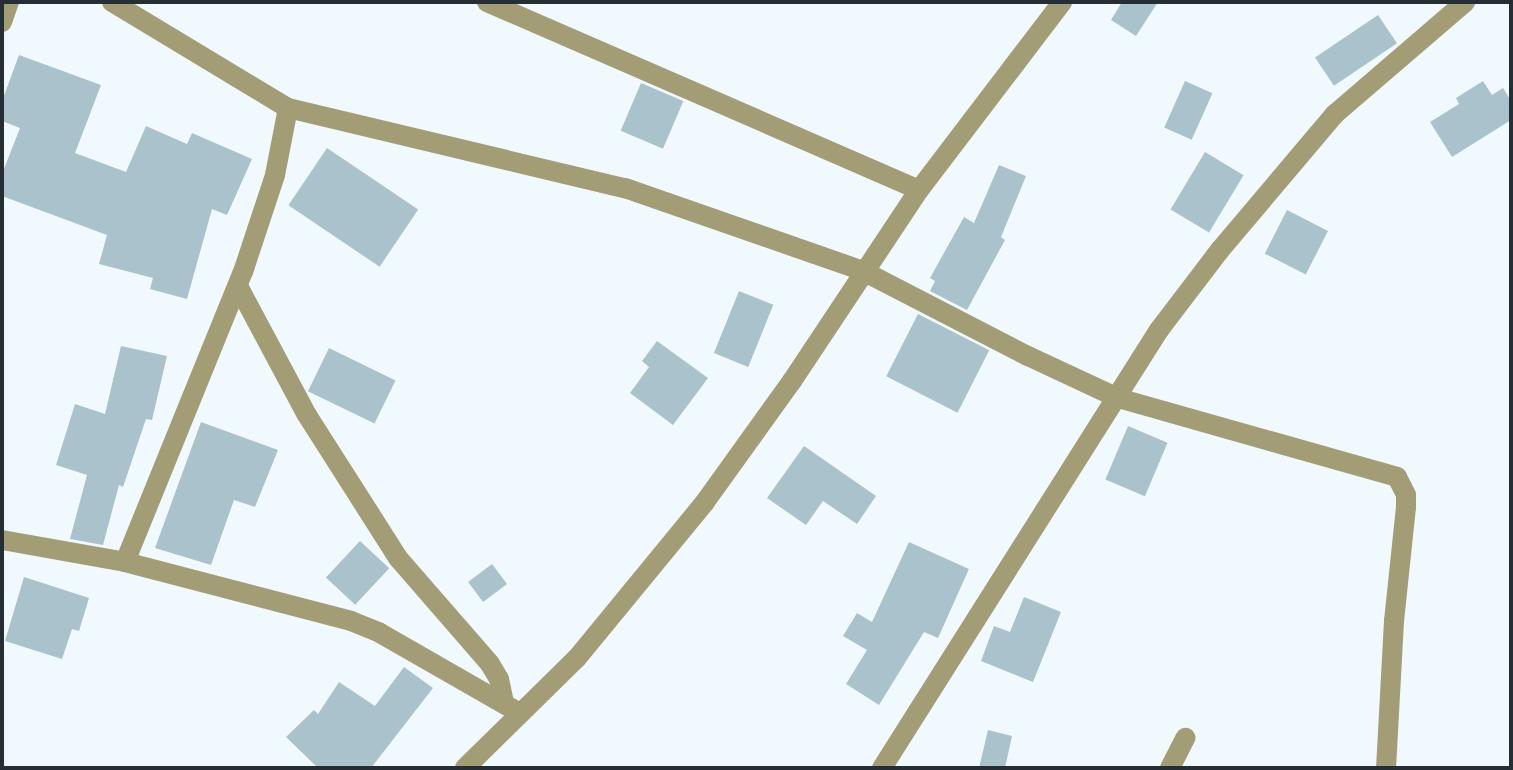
<!DOCTYPE html>
<html>
<head>
<meta charset="utf-8">
<style>
	body { margin:0 }
	#map { position:relative; width:1513px; height:770px; overflow:hidden; background:#f0fafe; font-family:"Exo 2",sans-serif }
	div>[style] { position:absolute }
	[style*='--x'] { left:calc(var(--x)*1px); top:calc(var(--y)*1px); width:calc(var(--w)*1px); rotate:calc(var(--a)*1deg) }
	.building>* { inset:0; background:#aac2cc; transform-origin:0 0 }
	.street>* { height:20px; margin:-10px; padding:0 10px; transform-origin:10px; border-radius:10px; background:#a39d76 }
	span { translate:-50% -50%; white-space:nowrap; text-align:center; line-height:1.15; -webkit-text-stroke:6px #fff; paint-order:stroke }
	.frame { position:absolute; inset:0; border:4px solid #252e33; pointer-events:none }
</style>
</head>
<body>
<div id="map">
	<div class="building">
		<i style="clip-path:polygon(1122px 2px,1158px 2px,1136px 36px,1111px 20px)"></i>
		<i style="left:1378px;top:15px;width:34px;height:76px;rotate:56deg"></i>
		<i style="clip-path:polygon(19px 55px,101px 85px,75px 153px,126px 172px,146px 126px,187px 144px,192px 133px,252px 159px,227px 215px,212px 209px,187px 299px,150px 289px,153px 278px,99px 264px,107px 235px,2px 196px,2px 174px,20px 128px,2px 121px,2px 101px)"></i>
		<i style="left:1185px;top:81px;width:30px;height:51px;rotate:24deg"></i>
		<i style="clip-path:polygon(1483px 81px,1492px 95px,1503px 88px,1511px 101px,1511px 120px,1452px 157px,1430px 122px,1459px 104px,1456px 98px)"></i>
		<i style="left:641px;top:83px;width:46px;height:52px;rotate:23deg"></i>
		<i style="left:327px;top:148px;width:110px;height:69px;rotate:34deg"></i>
		<i style="left:1205px;top:152px;width:45px;height:67px;rotate:31deg"></i>
		<i style="clip-path:polygon(999px 165px,1026px 176px,1001px 237px,1005px 240px,967px 310px,930px 291px,935px 281px,930px 278px,964px 217px,974px 223px)"></i>
		<i style="left:1287px;top:210px;width:46px;height:49px;rotate:27deg"></i>
		<i style="left:739px;top:291px;width:37px;height:67px;rotate:22deg"></i>
		<i style="left:918px;top:314px;width:80px;height:70px;rotate:27deg"></i>
		<i style="clip-path:polygon(657px 341px,708px 378px,673px 425px,630px 393px,649px 367px,642px 361px)"></i>
		<i style="clip-path:polygon(121px 346px,167px 356px,152px 420px,146px 419px,123px 487px,119px 485px,103px 545px,70px 539px,87px 475px,56px 465px,75px 404px,105px 414px)"></i>
		<i style="left:329px;top:348px;width:74px;height:48px;rotate:26deg"></i>
		<i style="clip-path:polygon(201px 422px,278px 450px,255px 507px,234px 500px,211px 565px,155px 548px)"></i>
		<i style="left:1128px;top:426px;width:43px;height:58px;rotate:23deg"></i>
		<i style="clip-path:polygon(804px 446px,876px 496px,857px 524px,823px 501px,806px 525px,767px 498px)"></i>
		<i style="left:360px;top:541px;width:40px;height:50px;rotate:43deg"></i>
		<i style="clip-path:polygon(909px 542px,969px 569px,938px 638px,924px 632px,879px 705px,846px 684px,867px 650px,843px 636px,857px 613px,872px 622px)"></i>
		<i style="left:492px;top:564px;width:25px;height:30px;rotate:53deg"></i>
		<i style="clip-path:polygon(24px 577px,89px 598px,79px 631px,72px 629px,62px 659px,5px 641px)"></i>
		<i style="clip-path:polygon(1024px 597px,1061px 612px,1033px 682px,981px 661px,994px 626px,1010px 632px)"></i>
		<i style="clip-path:polygon(404px 667px,433px 688px,371px 768px,318px 768px,286px 737px,314px 710px,318px 714px,339px 682px,375px 706px)"></i>
		<i style="clip-path:polygon(988px 730px,1012px 736px,1005px 768px,979px 768px)"></i>
	</div>
	<div class="street">
		<i style="--x:112;--y:2;--w:205;--a:31.1"></i>
		<i style="--x:288;--y:108;--w:346;--a:13.4"></i>
		<i style="--x:625;--y:188;--w:252;--a:19.2"></i>
		<i style="--x:863;--y:271;--w:186;--a:27.3"></i>
		<i style="--x:1028;--y:356;--w:99;--a:25"></i>
		<i style="--x:1118;--y:398;--w:290;--a:15.8"></i>
		<i style="--x:1397;--y:477;--w:20;--a:63"></i>
		<i style="--x:1406;--y:495;--w:12;--a:90"></i>
		<i style="--x:1406;--y:507;--w:115;--a:96"></i>
		<i style="--x:1394;--y:621;--w:147;--a:93.1"></i>
		<i style="--x:487;--y:2;--w:471;--a:23.5"></i>
		<i style="--x:2;--y:22;--w:21;--a:-71"></i>
		<i style="--x:238;--y:286;--w:146;--a:61.9"></i>
		<i style="--x:307;--y:415;--w:169;--a:57.5"></i>
		<i style="--x:398;--y:558;--w:140;--a:49"></i>
		<i style="--x:490;--y:664;--w:17;--a:59"></i>
		<i style="--x:499;--y:679;--w:24;--a:78"></i>
		<i style="--x:2;--y:540;--w:125;--a:10.1"></i>
		<i style="--x:125;--y:562;--w:234;--a:14.6"></i>
		<i style="--x:351;--y:621;--w:31;--a:22"></i>
		<i style="--x:380;--y:633;--w:159;--a:29.8"></i>
		<i style="--x:125;--y:562;--w:313;--a:-67.9"></i>
		<i style="--x:243;--y:272;--w:102;--a:-71.7"></i>
		<i style="--x:275;--y:175;--w:68;--a:-79"></i>
		<i style="--x:465;--y:768;--w:157;--a:-44.5"></i>
		<i style="--x:577;--y:658;--w:202;--a:-50.6"></i>
		<i style="--x:705;--y:502;--w:149;--a:-54.3"></i>
		<i style="--x:792;--y:381;--w:229;--a:-56.4"></i>
		<i style="--x:919;--y:190;--w:236;--a:-52.7"></i>
		<i style="--x:882;--y:768;--w:518;--a:-57.69"></i>
		<i style="--x:1159;--y:330;--w:101;--a:-52.7"></i>
		<i style="--x:1220;--y:250;--w:178;--a:-49.8"></i>
		<i style="--x:1335;--y:114;--w:172;--a:-40.7"></i>
		<i style="--x:1170;--y:768;--w:34;--a:-63"></i>
	</div>
	<div class="frame"></div>
</div>
</body>
</html>
